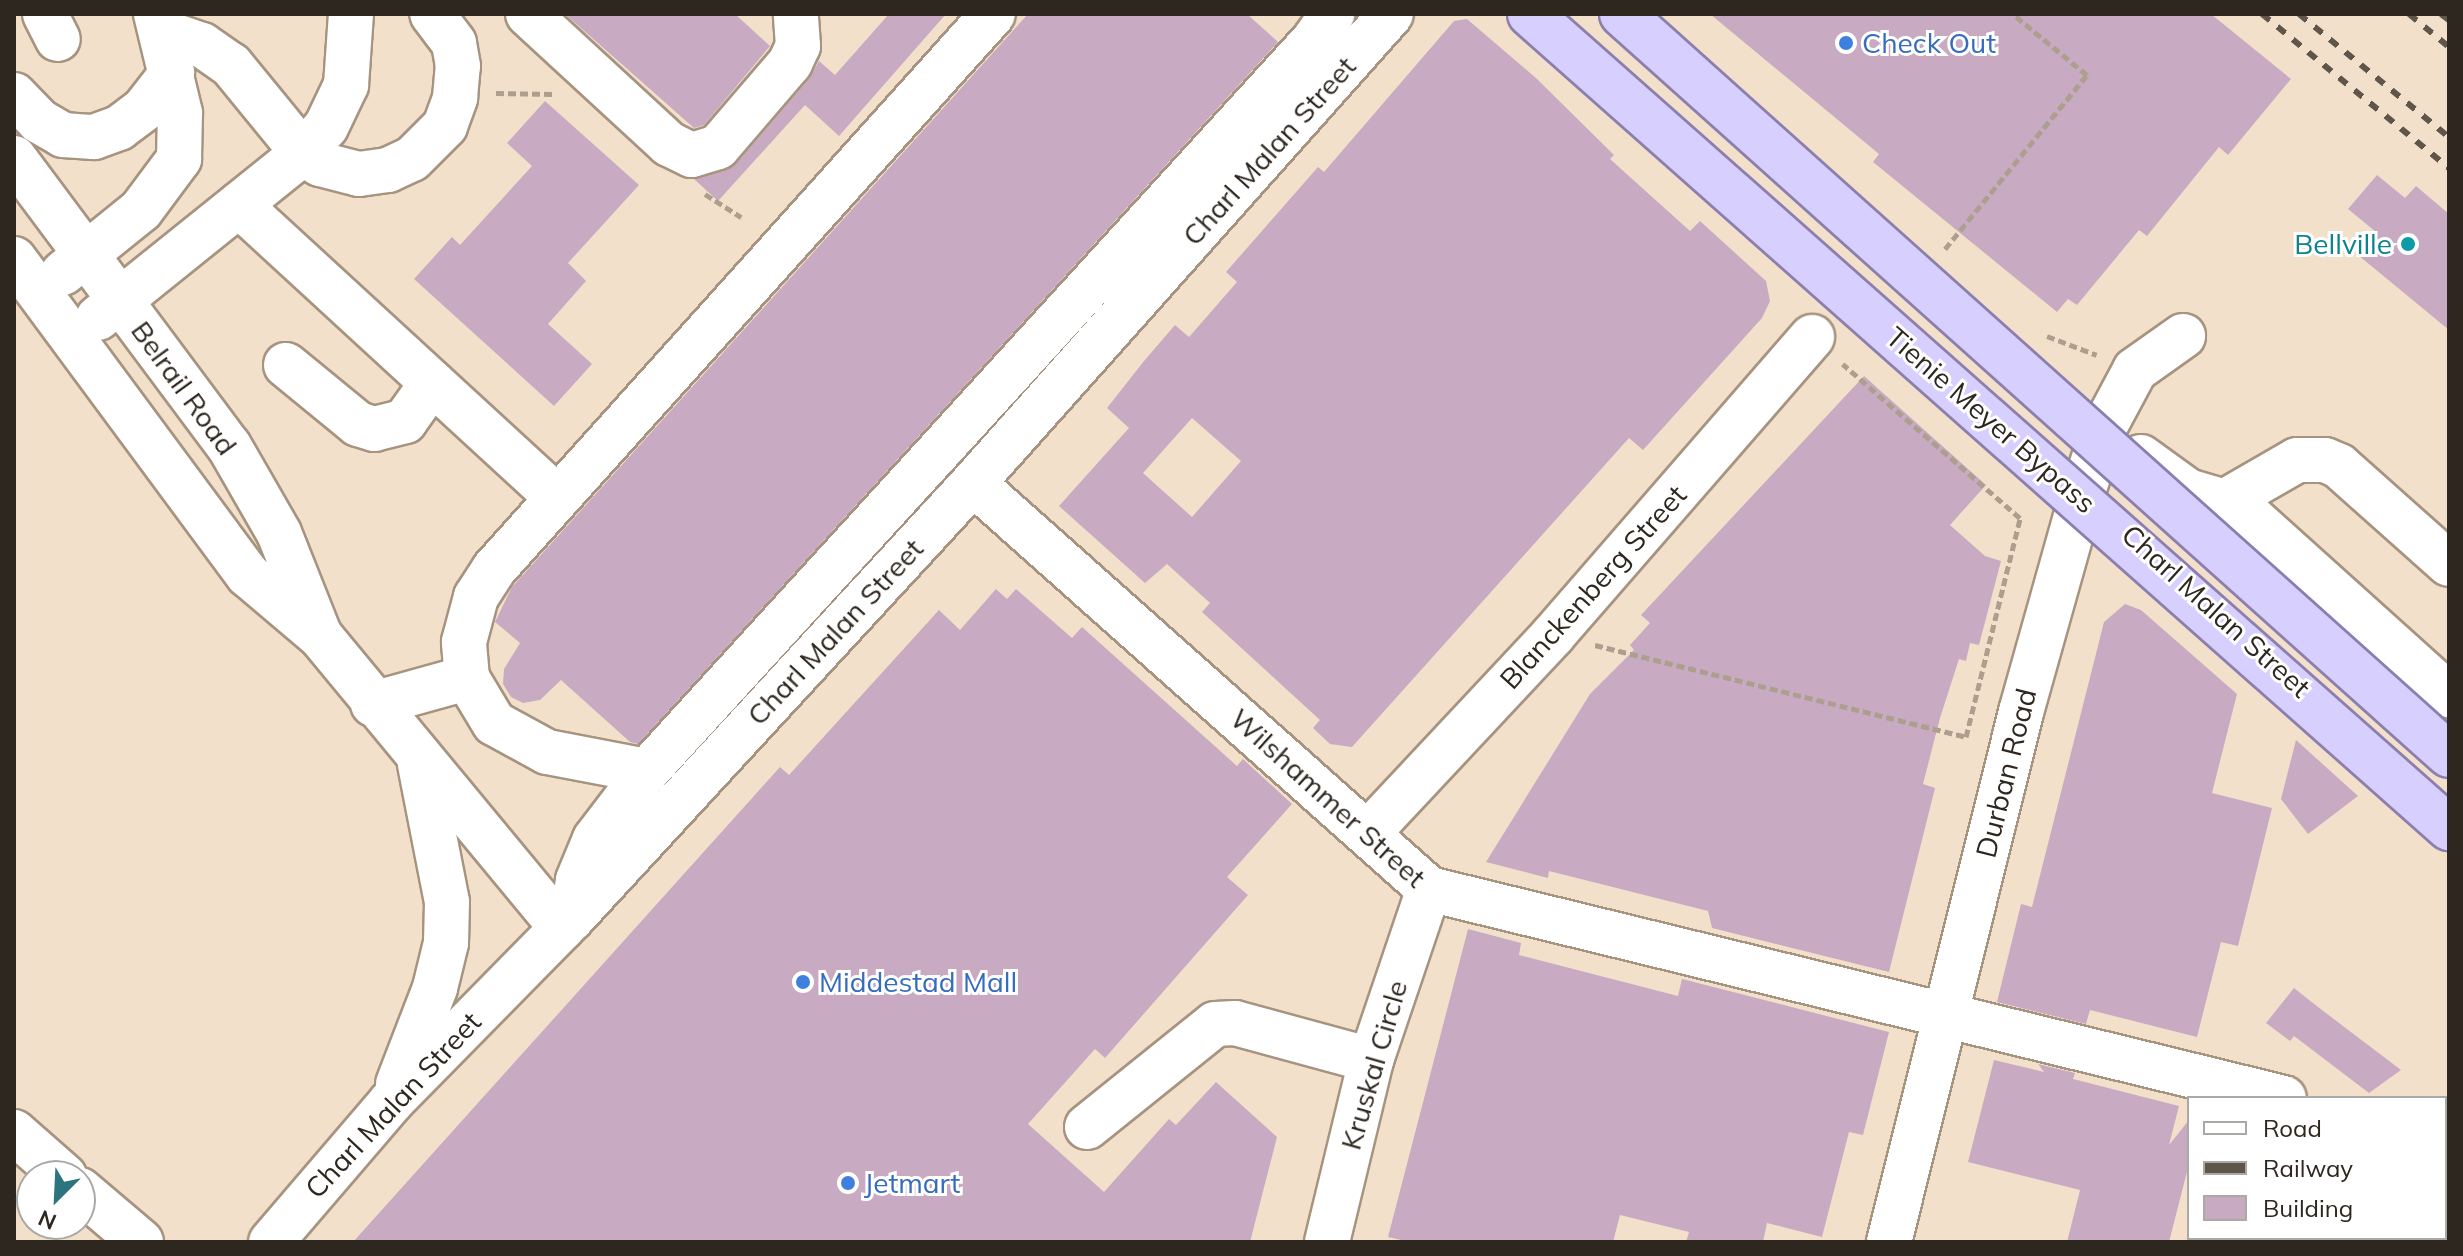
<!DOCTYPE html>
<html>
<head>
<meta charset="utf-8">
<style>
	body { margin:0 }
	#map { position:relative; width:2463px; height:1256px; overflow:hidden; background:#f3e0cb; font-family:Mulish,sans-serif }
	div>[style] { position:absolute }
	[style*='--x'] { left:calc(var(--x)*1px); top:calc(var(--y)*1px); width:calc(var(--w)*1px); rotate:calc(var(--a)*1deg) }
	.building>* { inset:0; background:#c8abc2 }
	.path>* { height:5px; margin-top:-2.5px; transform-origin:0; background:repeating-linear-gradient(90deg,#ad9e8e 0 8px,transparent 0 12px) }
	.roads { filter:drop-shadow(2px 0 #a69480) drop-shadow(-2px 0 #a69480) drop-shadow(0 2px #a69480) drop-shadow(0 -2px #a69480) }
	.minor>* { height:44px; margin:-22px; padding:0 22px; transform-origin:22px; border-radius:22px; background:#fff }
	.rail>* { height:6px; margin-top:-3px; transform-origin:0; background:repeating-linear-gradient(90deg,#5f554a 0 10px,transparent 0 20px) }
	.bridges { filter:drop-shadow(2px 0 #8b7fae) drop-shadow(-2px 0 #8b7fae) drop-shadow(0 2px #8b7fae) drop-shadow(0 -2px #8b7fae) }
	.major-bridge>* { height:44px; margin:-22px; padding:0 22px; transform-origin:22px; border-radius:22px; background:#d7cffd }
	.dots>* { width:22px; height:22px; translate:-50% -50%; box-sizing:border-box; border:4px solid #fff; border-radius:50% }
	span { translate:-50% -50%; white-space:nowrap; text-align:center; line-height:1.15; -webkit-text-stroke:6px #fff; paint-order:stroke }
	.shop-label { font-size:28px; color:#366cbe }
	.left { translate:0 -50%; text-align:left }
	.street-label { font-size:28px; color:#2e271f }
	.culture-label { font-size:28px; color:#0d838f }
	.right { translate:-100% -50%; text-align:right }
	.frame { position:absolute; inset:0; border:16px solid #2e271f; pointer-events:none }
	.legend { position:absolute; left:2187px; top:1096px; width:260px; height:144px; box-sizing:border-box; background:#fff; border:2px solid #aba9a5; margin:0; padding:10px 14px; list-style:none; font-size:24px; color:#2e271f }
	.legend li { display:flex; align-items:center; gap:16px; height:40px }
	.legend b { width:40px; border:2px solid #aba9a5 }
	.north { position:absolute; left:16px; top:1160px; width:80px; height:80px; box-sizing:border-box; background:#fff; border:2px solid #aba9a5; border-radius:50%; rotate:204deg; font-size:22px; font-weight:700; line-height:32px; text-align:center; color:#2e271f }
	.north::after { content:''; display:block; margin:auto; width:28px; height:36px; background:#2c747e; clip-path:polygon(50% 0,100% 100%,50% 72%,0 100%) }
</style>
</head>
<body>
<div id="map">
	<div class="building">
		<i style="clip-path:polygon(565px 14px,735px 14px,770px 46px,704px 125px,694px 128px)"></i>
		<i style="clip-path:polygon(889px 14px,946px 14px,839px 136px,805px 105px,718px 201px,694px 179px,736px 164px,809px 79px,819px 61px,835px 75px)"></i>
		<i style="clip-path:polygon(1028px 14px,1247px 14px,1278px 42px,638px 744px,630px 742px,561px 680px,540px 700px,523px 703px,511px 697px,503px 684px,504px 669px,520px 643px,495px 622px,512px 587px)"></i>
		<i style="clip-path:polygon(1710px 14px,2211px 14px,2291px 79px,2228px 155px,2219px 147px,2147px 236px,2139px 230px,2077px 305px,2068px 299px,2057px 312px,1873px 162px,1879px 154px)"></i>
		<i style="clip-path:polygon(evenodd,1467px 19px,1537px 79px,1614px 155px,1610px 159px,1690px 231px,1700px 221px,1766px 281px,1770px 301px,1762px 318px,1643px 450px,1629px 438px,1352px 747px,1330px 744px,1313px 728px,1320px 720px,1202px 612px,1210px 603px,1167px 564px,1145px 583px,1059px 506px,1129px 428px,1107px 408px,1144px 361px,1175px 325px,1189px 337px,1237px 282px,1226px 272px,1318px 167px,1324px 172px,1454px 21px,1467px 19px,1192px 418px,1241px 461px,1192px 517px,1143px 473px,1192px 418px)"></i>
		<i style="clip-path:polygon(545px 101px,639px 185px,568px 263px,586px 281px,548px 324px,592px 364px,554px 406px,414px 279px,452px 237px,460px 245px,532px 166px,507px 143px)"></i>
		<i style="clip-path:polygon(2377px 175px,2405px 198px,2416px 186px,2449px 214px,2449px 330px,2358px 255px,2376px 232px,2348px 209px)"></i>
		<i style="clip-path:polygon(1864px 376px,1986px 485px,1950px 525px,1985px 556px,2001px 561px,1979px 645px,1970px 643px,1966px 661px,1959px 659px,1940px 718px,1923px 784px,1935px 788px,1889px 972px,1712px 928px,1708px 911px,1549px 871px,1548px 878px,1486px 862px,1590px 694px,1634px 650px,1630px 645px,1650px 623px,1641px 615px)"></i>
		<i style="clip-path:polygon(996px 589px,1007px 599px,1016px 589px,1072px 638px,1082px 627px,1237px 766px,1243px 759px,1292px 804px,1227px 877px,1248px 895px,1105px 1058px,1095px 1049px,1028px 1124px,1104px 1192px,1169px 1119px,1176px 1125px,1216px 1082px,1277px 1137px,1250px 1242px,353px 1242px,780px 767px,789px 775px,939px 610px,960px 630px)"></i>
		<i style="clip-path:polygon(2125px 604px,2141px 610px,2237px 694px,2212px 793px,2272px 808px,2238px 946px,2221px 942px,2197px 1037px,2090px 1010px,2086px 1024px,1997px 1002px,2021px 904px,2032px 907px,2104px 622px)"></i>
		<i style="clip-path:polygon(2296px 740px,2358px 796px,2308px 834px,2281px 799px)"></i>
		<i style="clip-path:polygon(1468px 929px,1521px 943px,1519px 955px,1678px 996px,1682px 979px,1889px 1032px,1863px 1135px,1849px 1132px,1822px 1237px,1767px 1223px,1763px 1242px,1686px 1242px,1689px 1232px,1620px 1215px,1613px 1242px,1410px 1242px,1388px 1237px)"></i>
		<i style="clip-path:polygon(2294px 988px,2318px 1007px,2401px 1070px,2369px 1093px,2294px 1036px,2290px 1041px,2266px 1023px)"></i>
		<i style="clip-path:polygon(1994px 1060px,2044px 1072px,2038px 1064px,2075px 1073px,2073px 1079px,2179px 1106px,2169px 1145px,2189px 1120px,2189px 1164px,2169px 1242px,2067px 1242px,2080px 1190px,1968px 1162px)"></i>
	</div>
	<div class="path">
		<i style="--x:496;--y:93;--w:58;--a:1"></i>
		<i style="--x:705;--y:194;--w:43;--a:32.6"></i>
		<i style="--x:1945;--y:249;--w:225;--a:-50.8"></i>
		<i style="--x:2087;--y:75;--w:96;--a:-140.5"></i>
		<i style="--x:2047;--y:336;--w:53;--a:20.8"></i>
		<i style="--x:1595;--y:645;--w:382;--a:13.9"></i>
		<i style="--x:1966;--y:737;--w:226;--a:-76.1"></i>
		<i style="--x:2020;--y:518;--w:235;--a:-139"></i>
	</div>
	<div class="roads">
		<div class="minor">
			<i style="--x:45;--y:14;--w:28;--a:63"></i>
			<i style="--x:528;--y:14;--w:192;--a:42.7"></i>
			<i style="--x:669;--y:144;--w:25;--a:26"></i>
			<i style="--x:692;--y:155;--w:27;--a:-17"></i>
			<i style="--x:718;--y:147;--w:111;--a:-49.4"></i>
			<i style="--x:790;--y:63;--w:19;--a:-65"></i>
			<i style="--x:798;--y:46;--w:32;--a:-94"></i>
			<i style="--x:164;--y:32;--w:40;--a:18.9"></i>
			<i style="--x:202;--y:45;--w:35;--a:35"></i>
			<i style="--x:231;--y:65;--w:114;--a:50.7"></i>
			<i style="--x:303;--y:153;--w:20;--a:33"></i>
			<i style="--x:320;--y:164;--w:40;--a:14.4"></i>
			<i style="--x:359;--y:174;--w:29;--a:-8"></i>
			<i style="--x:388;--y:170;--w:26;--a:-25"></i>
			<i style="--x:412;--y:159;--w:47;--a:-45"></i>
			<i style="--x:445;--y:126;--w:30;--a:-70"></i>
			<i style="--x:455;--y:98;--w:32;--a:-85"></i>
			<i style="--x:458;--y:66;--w:23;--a:-100"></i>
			<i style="--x:454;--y:43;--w:36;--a:-127"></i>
			<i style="--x:14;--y:95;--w:36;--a:46"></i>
			<i style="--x:39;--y:121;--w:28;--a:30"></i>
			<i style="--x:63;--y:135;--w:31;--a:4"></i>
			<i style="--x:94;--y:137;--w:27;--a:-20"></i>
			<i style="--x:119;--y:128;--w:31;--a:-37"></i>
			<i style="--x:144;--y:109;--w:46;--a:-52.1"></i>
			<i style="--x:14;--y:158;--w:359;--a:53.3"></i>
			<i style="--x:229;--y:446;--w:100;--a:60.1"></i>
			<i style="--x:279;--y:533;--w:105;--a:68.3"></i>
			<i style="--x:239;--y:205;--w:432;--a:42.6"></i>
			<i style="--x:14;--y:259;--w:393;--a:53.5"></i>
			<i style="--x:248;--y:575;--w:96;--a:40.3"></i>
			<i style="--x:321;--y:637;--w:378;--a:50.4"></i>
			<i style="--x:63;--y:273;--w:100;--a:-38.9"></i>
			<i style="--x:141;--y:210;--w:64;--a:-53.3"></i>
			<i style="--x:179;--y:159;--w:46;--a:-88.8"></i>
			<i style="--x:180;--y:113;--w:102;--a:-103.6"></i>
			<i style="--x:98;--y:318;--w:263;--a:-38.8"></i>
			<i style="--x:303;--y:153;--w:35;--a:-49"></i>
			<i style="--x:326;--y:127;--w:47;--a:-64.5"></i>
			<i style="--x:346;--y:85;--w:71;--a:-86"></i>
			<i style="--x:286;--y:365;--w:93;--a:39.3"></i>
			<i style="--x:358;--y:424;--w:17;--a:17"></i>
			<i style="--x:374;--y:429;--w:32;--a:-14"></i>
			<i style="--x:405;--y:421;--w:47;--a:-54.6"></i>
			<i style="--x:2141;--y:457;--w:58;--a:35.9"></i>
			<i style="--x:2188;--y:491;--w:46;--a:16.5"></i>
			<i style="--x:2232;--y:504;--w:22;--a:34"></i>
			<i style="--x:2250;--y:516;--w:268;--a:42"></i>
			<i style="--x:973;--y:483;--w:611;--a:41.68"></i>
			<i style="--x:1429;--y:889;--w:880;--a:13.74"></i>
			<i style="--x:2224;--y:502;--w:84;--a:-29.9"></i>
			<i style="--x:2297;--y:460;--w:28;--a:0"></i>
			<i style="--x:2325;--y:460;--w:15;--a:23"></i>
			<i style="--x:2339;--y:466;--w:147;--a:41.7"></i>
			<i style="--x:373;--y:704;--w:98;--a:-15.5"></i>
			<i style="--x:647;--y:771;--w:102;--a:-169.2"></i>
			<i style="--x:547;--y:752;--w:60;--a:-151.3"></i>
			<i style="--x:494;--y:723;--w:52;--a:-121"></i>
			<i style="--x:467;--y:678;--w:36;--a:-95"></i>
			<i style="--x:464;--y:642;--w:47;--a:-75.1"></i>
			<i style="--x:476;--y:597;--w:33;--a:-57"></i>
			<i style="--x:494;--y:569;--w:746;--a:-48.04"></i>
			<i style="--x:1368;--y:833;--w:271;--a:-46.9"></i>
			<i style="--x:1553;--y:635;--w:395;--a:-49"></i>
			<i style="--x:573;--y:912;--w:32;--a:-81"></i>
			<i style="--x:578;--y:880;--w:44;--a:-67.5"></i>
			<i style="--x:595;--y:839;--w:86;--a:-52.6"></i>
			<i style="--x:647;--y:771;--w:990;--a:-47.62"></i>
			<i style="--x:1314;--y:40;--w:32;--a:-55"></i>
			<i style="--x:398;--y:1084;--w:103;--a:-68.9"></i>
			<i style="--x:435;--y:988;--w:46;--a:-76.3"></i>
			<i style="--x:446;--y:943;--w:41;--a:-88.6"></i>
			<i style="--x:447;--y:902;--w:141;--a:-101.1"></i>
			<i style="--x:1087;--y:1127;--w:164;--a:-38.8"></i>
			<i style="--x:1215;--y:1024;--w:20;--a:-3"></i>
			<i style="--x:1235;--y:1023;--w:141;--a:15.2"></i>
			<i style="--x:14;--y:1132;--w:67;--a:41.3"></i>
			<i style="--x:80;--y:1190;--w:80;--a:40.4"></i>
			<i style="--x:271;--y:1242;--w:184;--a:-49.4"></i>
			<i style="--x:391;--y:1102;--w:258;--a:-45.5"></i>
			<i style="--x:572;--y:918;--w:592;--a:-47.33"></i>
			<i style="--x:973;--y:483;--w:628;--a:-48.29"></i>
			<i style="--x:1327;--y:1242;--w:187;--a:-76.4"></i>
			<i style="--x:1371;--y:1060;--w:181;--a:-71.3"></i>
			<i style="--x:1889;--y:1242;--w:546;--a:-76.01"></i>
			<i style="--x:2021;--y:712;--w:229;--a:-74.3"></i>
			<i style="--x:2083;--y:492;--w:65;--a:-72.1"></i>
			<i style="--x:2103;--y:430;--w:68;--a:-61.9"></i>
			<i style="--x:2135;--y:370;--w:59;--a:-35.3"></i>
		</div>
	</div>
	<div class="rail">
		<i style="--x:2262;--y:14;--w:242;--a:39.5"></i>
		<i style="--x:2299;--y:14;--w:194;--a:39.4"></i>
		<i style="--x:2409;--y:14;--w:52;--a:39.5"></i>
		<i style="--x:2441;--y:14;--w:10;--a:37"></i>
	</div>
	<div class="bridges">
		<div class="major-bridge">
			<i style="--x:1530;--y:14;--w:1228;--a:41.53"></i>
			<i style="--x:1622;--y:14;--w:1110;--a:41.86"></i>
		</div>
	</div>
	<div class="dots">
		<i style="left:1846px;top:43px;background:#3f7fe0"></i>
		<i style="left:2408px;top:244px;background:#0f9aa8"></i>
		<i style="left:803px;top:982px;background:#3f7fe0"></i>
		<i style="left:848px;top:1183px;background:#3f7fe0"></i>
	</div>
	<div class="shop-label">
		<span class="left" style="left:1862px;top:43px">Check Out</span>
		<span class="left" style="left:819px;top:982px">Middestad Mall</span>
		<span class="left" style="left:864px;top:1183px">Jetmart</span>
	</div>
	<div class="street-label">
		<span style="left:1269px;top:151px;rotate:-48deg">Charl Malan Street</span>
		<span style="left:184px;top:388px;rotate:54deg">Belrail Road</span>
		<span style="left:1991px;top:420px;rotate:41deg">Tienie Meyer Bypass</span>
		<span style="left:1593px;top:587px;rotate:-48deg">Blanckenberg Street</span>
		<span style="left:2216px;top:611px;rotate:42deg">Charl Malan Street</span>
		<span style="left:835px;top:632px;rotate:-47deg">Charl Malan Street</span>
		<span style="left:2006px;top:773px;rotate:-76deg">Durban Road</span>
		<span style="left:1328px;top:798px;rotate:42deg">Wilshammer Street</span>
		<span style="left:1374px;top:1065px;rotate:-74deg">Kruskal Circle</span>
		<span style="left:393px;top:1105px;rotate:-47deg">Charl Malan Street</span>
	</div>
	<div class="culture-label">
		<span class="right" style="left:2392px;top:244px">Bellville</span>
	</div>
	<div class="frame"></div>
	<ul class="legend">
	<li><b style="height:10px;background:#fff"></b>Road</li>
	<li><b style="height:10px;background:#5f554a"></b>Railway</li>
	<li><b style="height:22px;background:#c8abc2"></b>Building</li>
	</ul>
	<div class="north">N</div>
</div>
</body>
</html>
